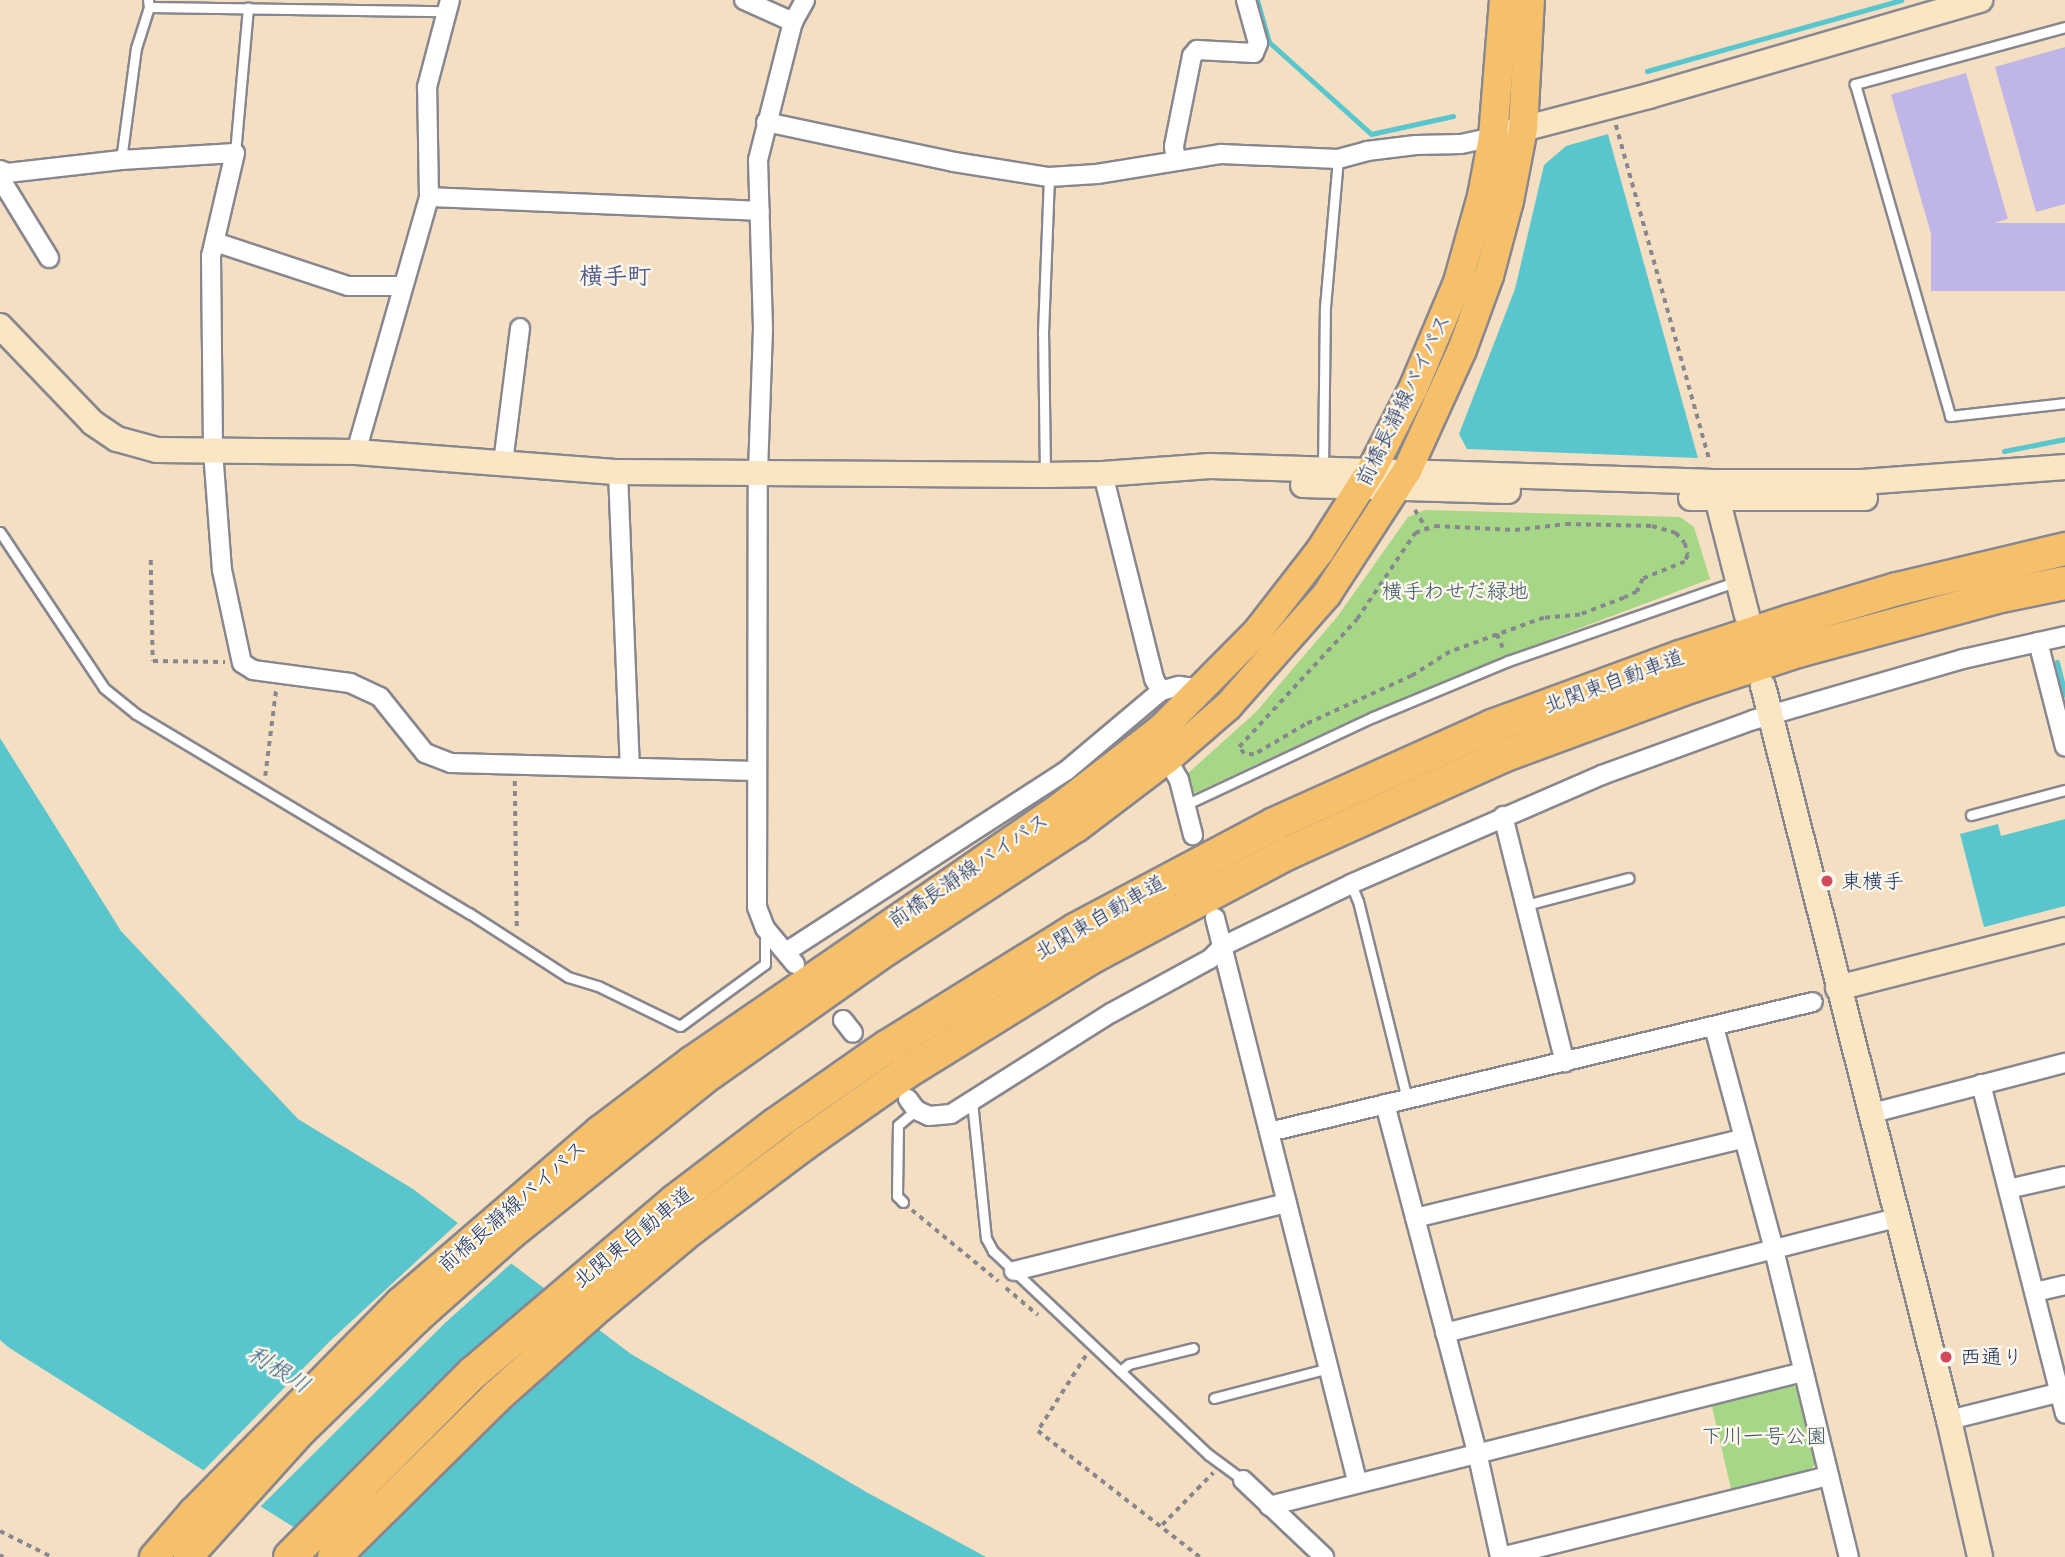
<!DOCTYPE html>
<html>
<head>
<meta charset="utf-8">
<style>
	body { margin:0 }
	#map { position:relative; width:2065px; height:1557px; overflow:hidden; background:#f4dfc3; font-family:"Shantell Sans","Klee One",sans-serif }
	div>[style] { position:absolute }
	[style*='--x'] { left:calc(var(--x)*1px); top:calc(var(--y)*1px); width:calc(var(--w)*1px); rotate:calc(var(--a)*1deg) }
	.green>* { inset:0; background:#a6d786 }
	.water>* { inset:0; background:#59c6cd }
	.pier>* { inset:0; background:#f4dfc3 }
	.stream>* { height:5px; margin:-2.5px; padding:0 2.5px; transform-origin:2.5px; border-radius:2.5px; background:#59c6cd }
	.building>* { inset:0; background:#bfb6e7; transform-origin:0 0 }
	.path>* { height:3.5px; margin-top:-1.75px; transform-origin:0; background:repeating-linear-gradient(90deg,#888790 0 5px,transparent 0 10px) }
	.roads { filter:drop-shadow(2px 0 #888790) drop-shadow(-2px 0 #888790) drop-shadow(0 2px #888790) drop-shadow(0 -2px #888790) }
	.lane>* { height:9px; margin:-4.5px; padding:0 4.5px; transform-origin:4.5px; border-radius:4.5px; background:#fff }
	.street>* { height:18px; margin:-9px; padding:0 9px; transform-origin:9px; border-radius:9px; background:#fff }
	.secondary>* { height:24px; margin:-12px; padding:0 12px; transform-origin:12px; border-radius:12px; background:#fbe6c4 }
	.primary>* { height:28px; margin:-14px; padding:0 14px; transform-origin:14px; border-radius:14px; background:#f6c06b }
	.highway>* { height:32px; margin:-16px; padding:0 16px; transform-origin:16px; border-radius:16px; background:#f6c06b }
	.dots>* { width:19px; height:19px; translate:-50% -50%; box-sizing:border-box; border:4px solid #fbf7ec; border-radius:50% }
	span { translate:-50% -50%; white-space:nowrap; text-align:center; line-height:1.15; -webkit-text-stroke:5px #fbf7ec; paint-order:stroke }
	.street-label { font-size:21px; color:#1b2f5e }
	.park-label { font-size:21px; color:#3e5968 }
	.poi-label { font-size:21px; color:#1b2f5e }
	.left { translate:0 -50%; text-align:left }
	.water-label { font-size:23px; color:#2e5c7f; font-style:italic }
	.quarter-label { font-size:24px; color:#545e8e; font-weight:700 }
</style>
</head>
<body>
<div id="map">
	<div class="green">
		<i style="clip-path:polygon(1425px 510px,1680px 517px,1694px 527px,1710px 579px,1517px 652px,1358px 717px,1195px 793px,1186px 775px,1256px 712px,1337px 617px,1408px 517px)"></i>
		<i style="clip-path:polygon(1787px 1382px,1798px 1389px,1817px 1462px,1810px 1470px,1731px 1489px,1711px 1402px)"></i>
	</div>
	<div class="water">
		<i style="clip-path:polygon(1608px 134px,1698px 458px,1467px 449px,1459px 434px,1515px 289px,1544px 165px,1566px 146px)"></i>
		<i style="clip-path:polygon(0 738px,121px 931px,298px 1119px,413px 1189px,631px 1354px,868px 1493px,986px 1557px,341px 1557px,8px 1347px,0 1340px)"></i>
		<i style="clip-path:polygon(2065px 819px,2065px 906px,1984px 927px,1960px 834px,1998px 824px,2001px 836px)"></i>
	</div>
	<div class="pier">
		<i style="clip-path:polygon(460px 1221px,514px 1261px,445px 1323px,257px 1510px,200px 1474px,330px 1341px)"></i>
	</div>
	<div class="stream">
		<i style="--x:1257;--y:0;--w:44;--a:74.1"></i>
		<i style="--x:1269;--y:42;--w:137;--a:42"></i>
		<i style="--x:1371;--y:134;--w:84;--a:-12.4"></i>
		<i style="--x:1647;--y:71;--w:264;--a:-15.6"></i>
		<i style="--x:2004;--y:451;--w:62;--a:-11.1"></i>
		<i style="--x:2057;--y:662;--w:34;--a:76"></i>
	</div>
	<div class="building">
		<i style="clip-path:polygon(2065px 47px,2065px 204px,2036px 212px,1995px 67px)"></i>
		<i style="left:1966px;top:73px;width:152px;height:78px;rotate:74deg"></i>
		<i style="left:2065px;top:223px;width:68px;height:134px;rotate:90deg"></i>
	</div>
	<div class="path">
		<i style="--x:1616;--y:125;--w:350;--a:74.4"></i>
		<i style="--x:1415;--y:510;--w:22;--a:58"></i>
		<i style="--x:1566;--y:524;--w:86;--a:1.3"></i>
		<i style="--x:1652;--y:526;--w:25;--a:16"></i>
		<i style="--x:1676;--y:533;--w:13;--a:48"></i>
		<i style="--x:1685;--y:543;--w:12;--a:76"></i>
		<i style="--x:1688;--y:555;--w:8;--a:113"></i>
		<i style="--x:1685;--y:562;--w:45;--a:158"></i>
		<i style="--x:1643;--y:579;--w:14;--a:115"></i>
		<i style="--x:1637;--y:592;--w:14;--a:155"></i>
		<i style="--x:1624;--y:598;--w:47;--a:158.9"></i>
		<i style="--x:1580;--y:615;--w:36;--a:175"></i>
		<i style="--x:1544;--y:618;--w:100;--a:160.1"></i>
		<i style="--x:1450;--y:652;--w:45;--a:147.7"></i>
		<i style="--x:1412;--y:676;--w:118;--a:155.4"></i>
		<i style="--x:1305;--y:725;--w:59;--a:149.5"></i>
		<i style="--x:1254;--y:755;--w:10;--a:-174"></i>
		<i style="--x:1244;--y:754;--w:9;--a:-126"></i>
		<i style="--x:1239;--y:747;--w:174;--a:-47.3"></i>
		<i style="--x:1357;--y:619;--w:104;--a:-56"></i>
		<i style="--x:1415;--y:533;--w:21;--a:-19"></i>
		<i style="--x:1435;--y:526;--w:80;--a:2.9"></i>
		<i style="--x:1515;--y:530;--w:51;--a:-6.7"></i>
		<i style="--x:151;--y:560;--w:101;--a:88.9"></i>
		<i style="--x:153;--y:661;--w:72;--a:0.8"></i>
		<i style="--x:1497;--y:634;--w:15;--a:67"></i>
		<i style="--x:265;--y:776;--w:88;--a:-82.8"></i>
		<i style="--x:515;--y:781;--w:146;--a:89.2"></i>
		<i style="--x:912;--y:1210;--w:112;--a:39.5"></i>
		<i style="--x:1006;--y:1288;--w:42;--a:40.2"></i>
		<i style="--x:1086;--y:1356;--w:89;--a:122.6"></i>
		<i style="--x:1038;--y:1431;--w:205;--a:37.9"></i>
		<i style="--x:1162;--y:1525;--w:73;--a:-45.6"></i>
		<i style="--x:0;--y:1531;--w:58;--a:26.6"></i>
		<i style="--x:0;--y:1555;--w:4;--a:34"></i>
	</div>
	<div class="roads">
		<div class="lane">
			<i style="--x:148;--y:0;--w:7;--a:82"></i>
			<i style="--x:149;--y:7;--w:296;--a:0.8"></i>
			<i style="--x:2065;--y:27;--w:218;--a:164.8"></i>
			<i style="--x:1855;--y:84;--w:345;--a:74"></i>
			<i style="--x:1950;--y:416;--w:116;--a:-6.4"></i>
			<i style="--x:235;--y:153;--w:146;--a:-84.9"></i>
			<i style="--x:121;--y:160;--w:113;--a:-82.4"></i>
			<i style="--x:136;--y:48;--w:43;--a:-72.4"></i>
			<i style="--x:1323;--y:468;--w:161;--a:-89.3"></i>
			<i style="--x:1325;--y:307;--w:149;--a:-85"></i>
			<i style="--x:1045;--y:472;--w:139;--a:-90.8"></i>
			<i style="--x:1043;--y:333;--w:156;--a:-87.8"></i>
			<i style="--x:0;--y:532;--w:187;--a:56.3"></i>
			<i style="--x:104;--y:688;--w:41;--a:39.1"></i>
			<i style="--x:136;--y:714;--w:388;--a:30.9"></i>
			<i style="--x:469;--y:913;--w:118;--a:32.9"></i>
			<i style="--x:568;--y:977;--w:31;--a:17"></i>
			<i style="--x:598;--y:986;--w:91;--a:26"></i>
			<i style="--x:680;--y:1026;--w:105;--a:-36.1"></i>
			<i style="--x:765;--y:964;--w:35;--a:-90"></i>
			<i style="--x:1185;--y:805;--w:208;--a:-25.1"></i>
			<i style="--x:1373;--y:717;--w:146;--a:-22.5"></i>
			<i style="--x:1508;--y:661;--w:244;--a:-19.2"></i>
			<i style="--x:1971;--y:815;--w:97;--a:-14.9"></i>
			<i style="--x:1351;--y:884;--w:18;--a:68"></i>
			<i style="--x:1358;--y:901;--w:204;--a:76.1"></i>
			<i style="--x:1526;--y:905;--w:106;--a:-14.7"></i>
			<i style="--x:972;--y:1101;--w:138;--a:84.2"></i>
			<i style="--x:986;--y:1238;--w:15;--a:62"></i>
			<i style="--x:993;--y:1251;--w:297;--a:43.4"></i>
			<i style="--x:1209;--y:1455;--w:42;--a:36.3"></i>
			<i style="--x:903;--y:1202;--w:8;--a:-135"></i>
			<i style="--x:897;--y:1196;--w:71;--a:-89.2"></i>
			<i style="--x:898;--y:1125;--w:23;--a:-40"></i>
			<i style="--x:1120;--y:1371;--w:11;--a:-38"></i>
			<i style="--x:1129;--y:1364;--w:66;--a:-14"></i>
			<i style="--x:1214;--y:1398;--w:119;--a:-14.6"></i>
		</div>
		<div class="street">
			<i style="--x:744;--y:0;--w:54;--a:24.2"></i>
			<i style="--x:766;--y:122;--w:192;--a:12"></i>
			<i style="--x:954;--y:162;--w:96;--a:9"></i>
			<i style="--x:1049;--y:177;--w:48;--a:-3.6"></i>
			<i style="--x:1097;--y:174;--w:126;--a:-9.2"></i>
			<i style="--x:1221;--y:154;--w:117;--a:2.4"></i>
			<i style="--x:1338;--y:159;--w:30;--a:-15"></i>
			<i style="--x:1367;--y:151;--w:49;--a:-7"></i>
			<i style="--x:1416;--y:145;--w:45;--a:-1.3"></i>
			<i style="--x:1461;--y:144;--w:33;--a:-12"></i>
			<i style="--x:1176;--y:161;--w:15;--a:-98"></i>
			<i style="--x:1174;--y:146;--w:92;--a:-78.7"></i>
			<i style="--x:1192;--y:56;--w:8;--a:-50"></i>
			<i style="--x:1197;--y:50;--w:57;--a:3"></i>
			<i style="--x:1254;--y:53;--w:11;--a:-68"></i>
			<i style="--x:1258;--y:43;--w:45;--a:-105.6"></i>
			<i style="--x:0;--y:170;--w:8;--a:23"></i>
			<i style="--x:7;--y:173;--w:115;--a:-6.5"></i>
			<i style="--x:121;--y:160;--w:114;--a:-3.5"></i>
			<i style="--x:235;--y:153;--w:106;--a:103.1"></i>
			<i style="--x:211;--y:256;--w:195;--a:89.4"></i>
			<i style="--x:213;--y:451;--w:119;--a:85.7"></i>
			<i style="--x:222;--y:570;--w:95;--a:77.9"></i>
			<i style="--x:242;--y:663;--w:13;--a:32"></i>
			<i style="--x:253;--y:670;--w:98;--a:7.6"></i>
			<i style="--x:350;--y:683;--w:33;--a:25"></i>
			<i style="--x:380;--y:697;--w:72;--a:51.2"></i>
			<i style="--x:425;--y:753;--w:28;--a:21"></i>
			<i style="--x:451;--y:763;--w:305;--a:1.5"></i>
			<i style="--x:0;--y:178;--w:94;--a:58.5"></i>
			<i style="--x:429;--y:197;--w:331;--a:2.4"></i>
			<i style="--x:215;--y:242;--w:140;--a:18.3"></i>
			<i style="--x:348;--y:286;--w:55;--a:0"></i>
			<i style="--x:356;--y:452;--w:265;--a:-74"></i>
			<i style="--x:429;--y:197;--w:110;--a:-91"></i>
			<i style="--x:427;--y:87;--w:90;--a:-75.2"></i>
			<i style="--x:503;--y:463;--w:136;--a:-82.8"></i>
			<i style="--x:618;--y:472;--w:295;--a:87.7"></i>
			<i style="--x:1103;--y:474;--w:211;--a:76"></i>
			<i style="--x:1154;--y:679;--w:14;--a:60"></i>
			<i style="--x:2038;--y:642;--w:108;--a:75.6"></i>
			<i style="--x:1167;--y:759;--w:24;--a:60"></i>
			<i style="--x:1179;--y:780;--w:57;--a:75.7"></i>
			<i style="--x:1503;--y:816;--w:254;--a:75.9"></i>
			<i style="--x:1215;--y:918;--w:581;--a:75.84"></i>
			<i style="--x:786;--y:952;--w:333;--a:-32.9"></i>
			<i style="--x:1066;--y:771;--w:124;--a:-40.1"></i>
			<i style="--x:1161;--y:691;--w:19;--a:-16"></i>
			<i style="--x:1179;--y:686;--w:23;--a:7"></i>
			<i style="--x:795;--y:964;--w:47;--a:-129.8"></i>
			<i style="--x:765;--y:928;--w:22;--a:-111"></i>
			<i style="--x:757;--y:907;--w:435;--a:-89.9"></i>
			<i style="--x:758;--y:472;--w:144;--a:-88"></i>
			<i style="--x:763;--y:328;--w:168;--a:-91.7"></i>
			<i style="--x:758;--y:160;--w:142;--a:-75.8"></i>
			<i style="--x:793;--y:22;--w:25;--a:-61"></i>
			<i style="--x:843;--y:1020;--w:16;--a:52"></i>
			<i style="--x:1714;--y:1027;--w:231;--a:74.9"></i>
			<i style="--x:1774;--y:1250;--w:316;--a:76.3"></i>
			<i style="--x:1981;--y:1084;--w:340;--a:75.7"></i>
			<i style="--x:908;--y:1099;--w:14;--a:54"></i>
			<i style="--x:916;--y:1110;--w:14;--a:25"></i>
			<i style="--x:929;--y:1116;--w:22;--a:-5"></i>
			<i style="--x:951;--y:1114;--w:189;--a:-32.3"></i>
			<i style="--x:1111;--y:1013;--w:113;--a:-28.6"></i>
			<i style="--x:1210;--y:959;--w:18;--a:-45"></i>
			<i style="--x:1223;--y:946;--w:142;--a:-25.8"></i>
			<i style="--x:1351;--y:884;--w:274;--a:-23.5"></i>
			<i style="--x:1602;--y:775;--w:161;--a:-20"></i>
			<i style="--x:1753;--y:720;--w:219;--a:-16.2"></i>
			<i style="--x:1963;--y:659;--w:105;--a:-12.7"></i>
			<i style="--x:1385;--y:1104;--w:360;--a:75.2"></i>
			<i style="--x:1477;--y:1452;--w:107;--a:77.6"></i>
			<i style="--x:1869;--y:1114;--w:203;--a:-14.6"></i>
			<i style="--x:1269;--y:1132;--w:559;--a:-13.44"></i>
			<i style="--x:2008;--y:1189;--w:58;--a:-12.8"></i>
			<i style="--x:1415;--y:1218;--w:336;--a:-13.6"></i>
			<i style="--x:1014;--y:1271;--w:281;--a:-14"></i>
			<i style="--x:2035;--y:1292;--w:31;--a:-13"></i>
			<i style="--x:1445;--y:1333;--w:465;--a:-14.3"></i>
			<i style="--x:1949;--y:1420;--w:120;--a:-14"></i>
			<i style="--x:1243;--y:1480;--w:112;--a:43.5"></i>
			<i style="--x:1269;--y:1506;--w:551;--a:-14.09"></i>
			<i style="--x:1501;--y:1557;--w:338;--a:-13.9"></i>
		</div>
		<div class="secondary">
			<i style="--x:1507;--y:133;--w:147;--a:-14.6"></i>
			<i style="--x:1649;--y:96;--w:345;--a:-16.2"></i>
			<i style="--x:0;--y:326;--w:134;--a:46.2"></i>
			<i style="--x:93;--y:423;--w:29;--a:34"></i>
			<i style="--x:117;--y:439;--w:41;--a:15.4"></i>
			<i style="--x:157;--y:450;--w:199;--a:0.6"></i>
			<i style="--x:356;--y:452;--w:263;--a:4.4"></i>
			<i style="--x:618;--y:472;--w:427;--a:0.4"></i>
			<i style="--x:1045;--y:475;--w:58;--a:-1"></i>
			<i style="--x:1103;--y:474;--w:107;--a:-4.3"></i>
			<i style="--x:1210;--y:466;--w:503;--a:1.82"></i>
			<i style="--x:1713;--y:482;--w:149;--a:0"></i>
			<i style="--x:1862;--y:482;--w:204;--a:-4.2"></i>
			<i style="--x:1303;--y:485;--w:205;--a:1.7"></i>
			<i style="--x:1714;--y:486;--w:133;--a:75.7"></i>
			<i style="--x:1691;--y:498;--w:174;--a:0"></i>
			<i style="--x:1763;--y:686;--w:757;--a:75.78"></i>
			<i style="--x:1949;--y:1420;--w:140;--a:77.2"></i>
			<i style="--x:1838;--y:988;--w:234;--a:-14.3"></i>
		</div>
		<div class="primary">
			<i style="--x:154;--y:1557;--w:60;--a:-49.1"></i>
			<i style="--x:193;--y:1512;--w:295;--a:-45.4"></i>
			<i style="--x:400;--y:1302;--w:264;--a:-40.7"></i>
			<i style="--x:600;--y:1130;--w:114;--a:-37.2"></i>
			<i style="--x:691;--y:1061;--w:447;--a:-34.5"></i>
			<i style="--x:1059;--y:808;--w:129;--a:-37.8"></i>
			<i style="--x:1161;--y:729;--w:136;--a:-45.3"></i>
			<i style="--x:1257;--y:632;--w:103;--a:-52.1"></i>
			<i style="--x:1320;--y:551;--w:97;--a:-57.6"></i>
			<i style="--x:1372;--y:469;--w:90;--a:-62.9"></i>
			<i style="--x:1413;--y:389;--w:116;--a:-67.2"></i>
			<i style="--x:1458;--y:282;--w:89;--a:-74.4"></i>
			<i style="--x:1482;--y:196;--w:60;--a:-79.4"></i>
			<i style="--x:1493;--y:137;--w:137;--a:-85.4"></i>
			<i style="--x:188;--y:1557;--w:170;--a:-47.9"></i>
			<i style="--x:302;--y:1431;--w:162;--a:-44.2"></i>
			<i style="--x:418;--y:1318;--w:125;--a:-41.7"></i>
			<i style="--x:511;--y:1235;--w:256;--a:-38.7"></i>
			<i style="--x:711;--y:1075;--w:215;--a:-35.2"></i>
			<i style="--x:887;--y:951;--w:225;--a:-33.1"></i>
			<i style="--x:1076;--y:828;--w:114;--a:-37.2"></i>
			<i style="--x:1167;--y:759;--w:81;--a:-41"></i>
			<i style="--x:1228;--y:706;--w:149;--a:-48.5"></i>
			<i style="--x:1327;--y:594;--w:147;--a:-57"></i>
			<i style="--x:1407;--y:471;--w:133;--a:-65.6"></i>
			<i style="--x:1462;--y:350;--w:79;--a:-70"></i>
			<i style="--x:1489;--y:276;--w:78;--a:-75.1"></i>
			<i style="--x:1509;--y:201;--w:74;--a:-79.1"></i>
			<i style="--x:1523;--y:128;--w:128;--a:-86.9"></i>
		</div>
		<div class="highway">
			<i style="--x:290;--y:1557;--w:260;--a:-45.2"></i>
			<i style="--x:473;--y:1373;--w:265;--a:-40.4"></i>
			<i style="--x:675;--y:1201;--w:127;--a:-37.3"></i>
			<i style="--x:776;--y:1124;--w:136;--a:-34.9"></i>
			<i style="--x:888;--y:1046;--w:220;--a:-31.8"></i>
			<i style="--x:1075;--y:930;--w:225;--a:-28"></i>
			<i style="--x:1274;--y:824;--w:239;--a:-24.2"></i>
			<i style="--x:1492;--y:726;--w:200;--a:-20.2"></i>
			<i style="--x:1680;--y:657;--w:116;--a:-18.1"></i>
			<i style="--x:1790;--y:621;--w:112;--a:-16.7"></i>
			<i style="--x:1897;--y:589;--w:173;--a:-13.4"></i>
			<i style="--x:334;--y:1557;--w:228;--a:-44.6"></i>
			<i style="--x:496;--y:1397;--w:125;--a:-41.7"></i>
			<i style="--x:589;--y:1314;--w:134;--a:-39.9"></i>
			<i style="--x:692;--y:1228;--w:140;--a:-36.9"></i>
			<i style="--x:804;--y:1144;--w:123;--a:-35.1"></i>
			<i style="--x:905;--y:1073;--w:220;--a:-31.8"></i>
			<i style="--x:1092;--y:957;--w:222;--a:-28"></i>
			<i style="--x:1288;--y:853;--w:236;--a:-24.3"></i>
			<i style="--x:1503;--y:756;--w:202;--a:-20.3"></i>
			<i style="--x:1692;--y:686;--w:112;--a:-18.3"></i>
			<i style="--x:1798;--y:651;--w:210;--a:-15.2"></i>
			<i style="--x:2001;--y:596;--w:65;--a:-11.5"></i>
		</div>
	</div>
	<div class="dots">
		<i style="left:1827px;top:881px;background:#d1495b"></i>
		<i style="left:1946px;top:1357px;background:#d1495b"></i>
	</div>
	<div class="street-label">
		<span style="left:1403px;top:400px;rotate:-64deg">前橋長瀞線バイパス</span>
		<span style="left:1614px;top:681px;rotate:-20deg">北関東自動車道</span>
		<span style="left:968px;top:870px;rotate:-34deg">前橋長瀞線バイパス</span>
		<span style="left:1100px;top:917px;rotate:-30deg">北関東自動車道</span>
		<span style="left:512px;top:1206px;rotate:-41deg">前橋長瀞線バイパス</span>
		<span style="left:633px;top:1237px;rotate:-39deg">北関東自動車道</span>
	</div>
	<div class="park-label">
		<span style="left:1455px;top:591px">横手わせだ緑地</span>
		<span style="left:1764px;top:1436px">下川一号公園</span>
	</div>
	<div class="poi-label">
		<span class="left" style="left:1841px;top:881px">東横手</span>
		<span class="left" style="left:1960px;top:1357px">西通り</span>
	</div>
	<div class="water-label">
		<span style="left:279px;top:1369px;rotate:32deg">利根川</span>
	</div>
	<div class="quarter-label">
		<span style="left:615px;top:277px">横手町</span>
	</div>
</div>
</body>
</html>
